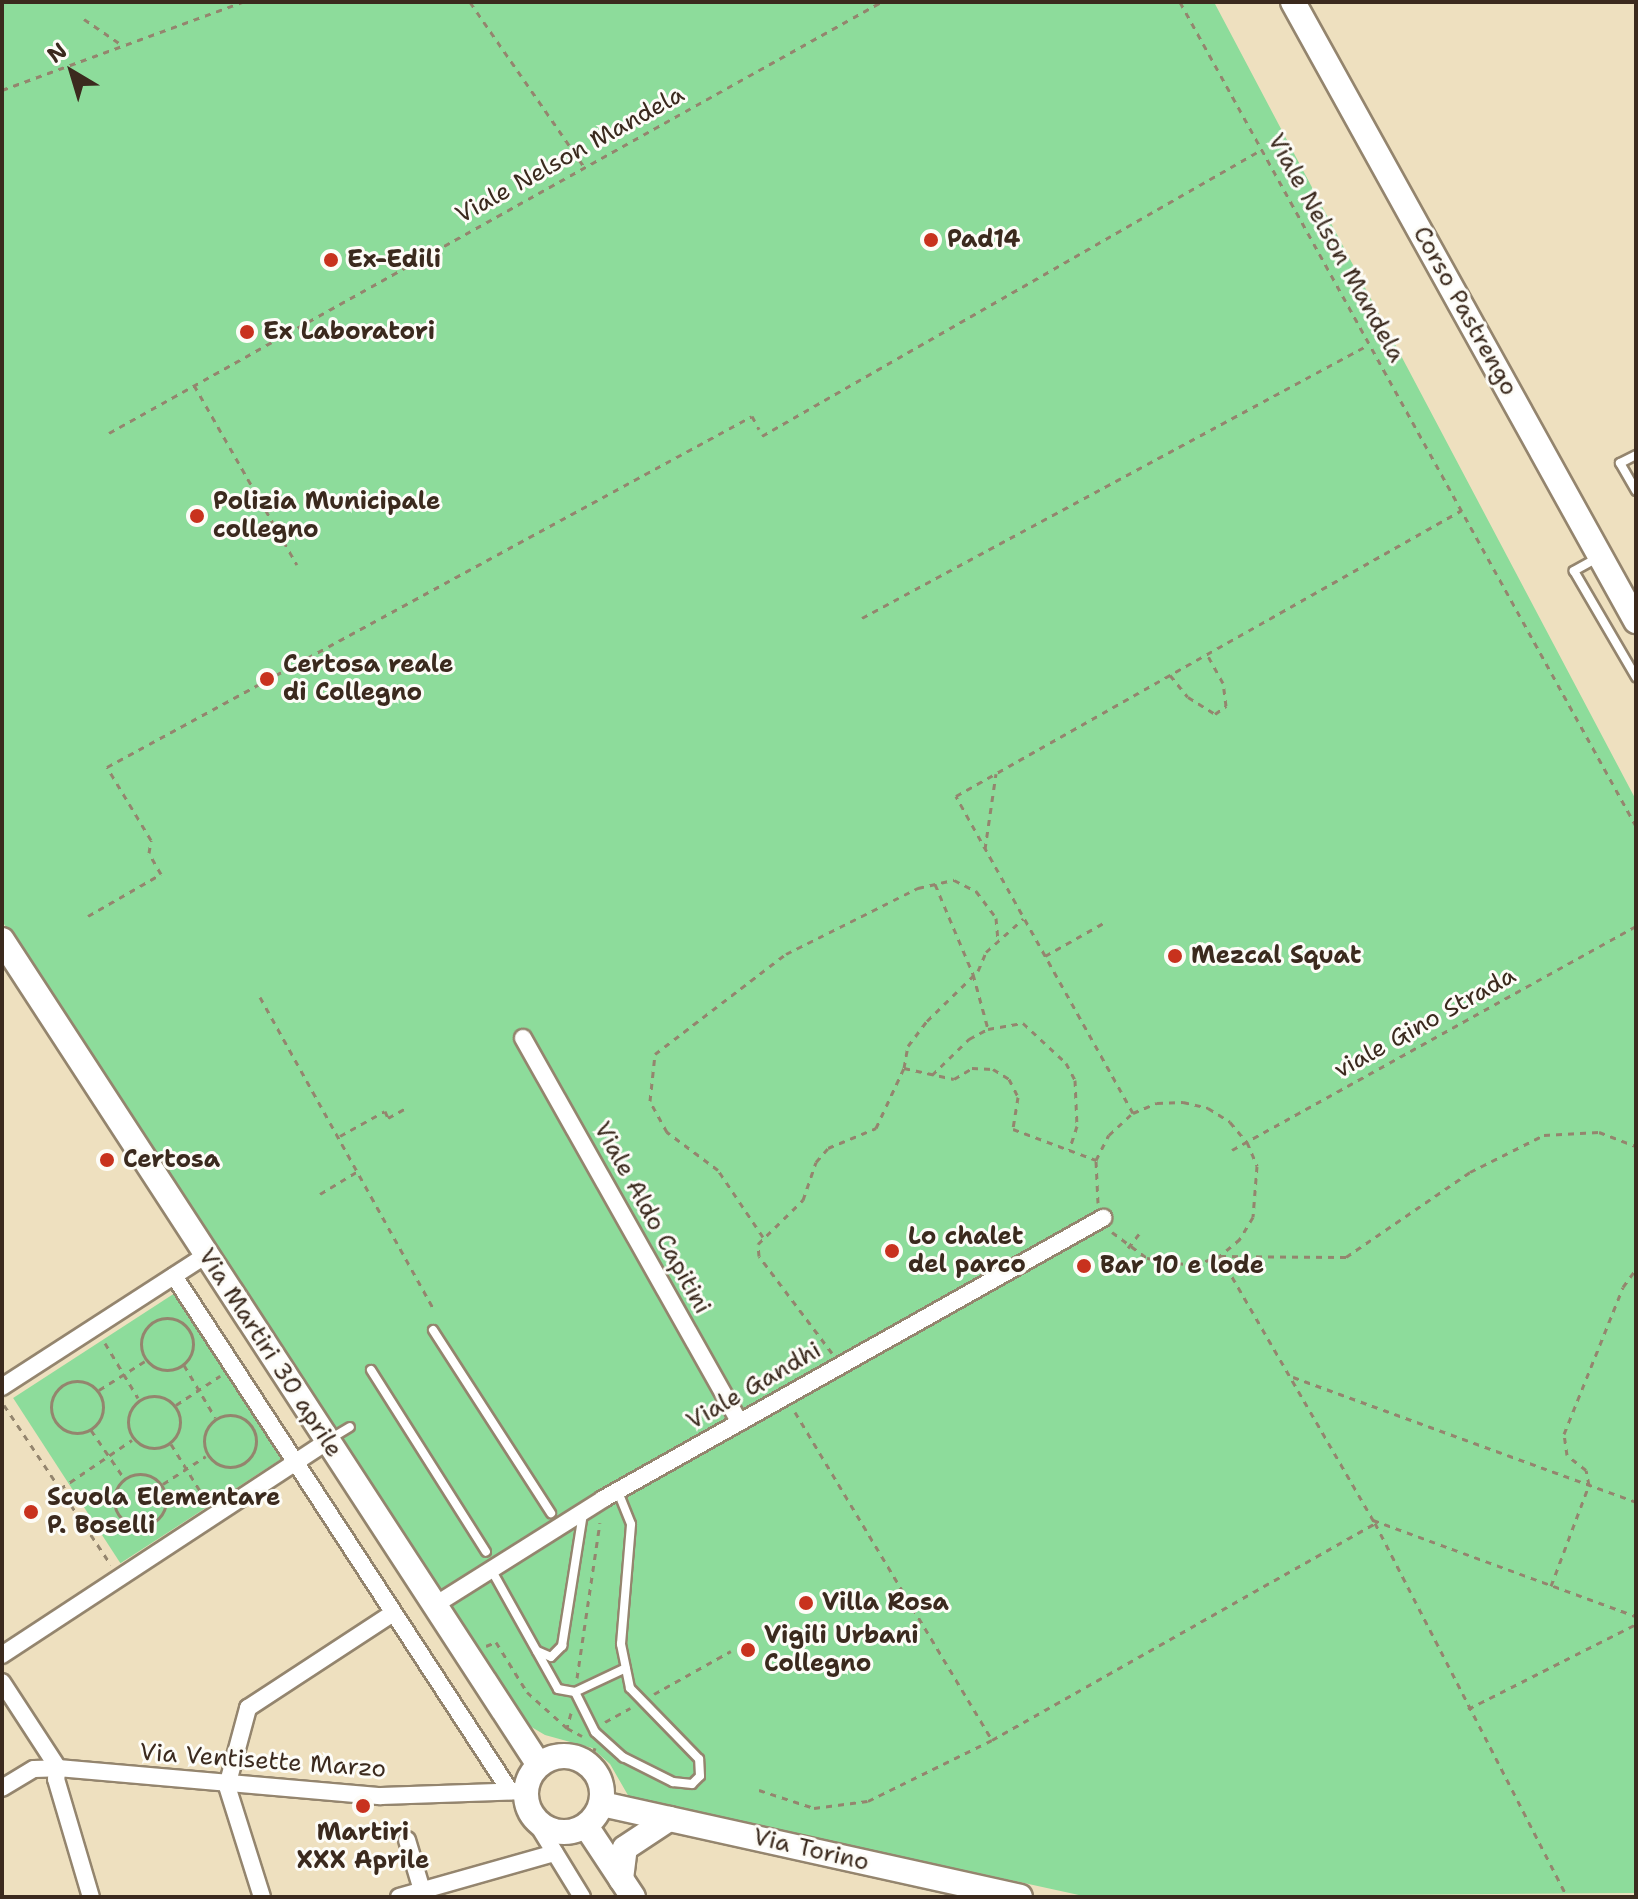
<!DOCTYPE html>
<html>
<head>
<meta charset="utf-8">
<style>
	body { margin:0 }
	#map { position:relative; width:1638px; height:1899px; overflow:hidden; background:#eee0bf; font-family:"Shantell Sans",sans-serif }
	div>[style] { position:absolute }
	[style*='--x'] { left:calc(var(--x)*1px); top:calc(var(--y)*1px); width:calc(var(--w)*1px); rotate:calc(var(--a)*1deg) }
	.green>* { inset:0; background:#8ddc9b; transform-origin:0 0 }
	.path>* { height:3px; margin-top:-1.5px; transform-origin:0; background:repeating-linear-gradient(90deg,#94856e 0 6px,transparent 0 12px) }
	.path>.ring { margin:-1.5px; padding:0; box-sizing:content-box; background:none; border:3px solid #94856e; border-radius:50% }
	.roads { filter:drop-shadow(2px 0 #94856e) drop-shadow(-2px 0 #94856e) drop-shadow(0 2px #94856e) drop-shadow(0 -2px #94856e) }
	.lane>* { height:8px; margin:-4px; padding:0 4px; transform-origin:4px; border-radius:4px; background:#fff }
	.street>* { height:16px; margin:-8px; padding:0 8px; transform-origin:8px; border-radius:8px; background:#fff }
	.secondary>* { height:24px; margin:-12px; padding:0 12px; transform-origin:12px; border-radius:12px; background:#fff }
	.secondary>.ring { margin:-12px; padding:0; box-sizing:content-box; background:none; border:24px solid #fff; border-radius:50% }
	.dots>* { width:22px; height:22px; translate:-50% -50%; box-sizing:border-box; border:4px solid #fdfcf7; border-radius:50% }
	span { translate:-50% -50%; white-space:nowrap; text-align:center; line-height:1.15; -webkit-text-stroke:6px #fdfcf7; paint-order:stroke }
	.street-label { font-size:24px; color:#3b2a1e }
	.poi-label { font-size:24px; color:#3b2a1e; font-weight:700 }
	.left { translate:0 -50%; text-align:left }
	.frame { position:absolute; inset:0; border:4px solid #3b2a1e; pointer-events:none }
	.north { position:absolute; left:32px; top:32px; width:80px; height:80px; -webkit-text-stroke:6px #fdfcf7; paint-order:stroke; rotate:322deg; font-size:22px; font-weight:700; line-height:32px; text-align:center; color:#3b2a1e }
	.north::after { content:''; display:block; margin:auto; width:28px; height:36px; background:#3b2a1e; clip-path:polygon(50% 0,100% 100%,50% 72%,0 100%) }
</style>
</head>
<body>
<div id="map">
	<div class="green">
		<i style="clip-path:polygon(2px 2px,1214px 2px,1636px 800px,1636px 1893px,1088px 1897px,629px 1797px,610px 1764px,592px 1748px,545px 1735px,528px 1725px,2px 921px)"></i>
		<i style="left:175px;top:1293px;width:197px;height:193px;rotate:57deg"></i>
	</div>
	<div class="path">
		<i style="--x:470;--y:2;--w:202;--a:55.3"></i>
		<i style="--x:1180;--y:2;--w:942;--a:61.04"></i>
		<i style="--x:84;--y:19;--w:46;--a:34.4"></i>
		<i style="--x:2;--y:90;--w:257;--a:-20.1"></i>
		<i style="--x:194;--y:385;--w:207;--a:60.2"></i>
		<i style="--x:109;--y:433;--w:884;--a:-29.17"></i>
		<i style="--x:762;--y:436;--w:575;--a:-29.82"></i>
		<i style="--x:862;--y:618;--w:575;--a:-28.35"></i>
		<i style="--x:1170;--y:675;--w:28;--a:51"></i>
		<i style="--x:1188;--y:697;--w:32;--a:32"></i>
		<i style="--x:1215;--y:714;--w:14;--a:-36"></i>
		<i style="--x:1226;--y:706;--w:23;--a:-97"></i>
		<i style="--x:1223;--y:683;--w:33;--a:-119"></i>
		<i style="--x:985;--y:849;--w:76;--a:-81.7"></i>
		<i style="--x:935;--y:884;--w:98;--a:67.1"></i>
		<i style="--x:973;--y:974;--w:57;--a:74.7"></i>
		<i style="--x:88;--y:916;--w:84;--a:-29.9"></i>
		<i style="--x:161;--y:874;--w:24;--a:-120"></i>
		<i style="--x:149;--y:853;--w:13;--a:-81"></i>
		<i style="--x:151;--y:840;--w:85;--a:-121.1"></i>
		<i style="--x:107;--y:767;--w:734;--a:-28.55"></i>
		<i style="--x:752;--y:416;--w:15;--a:62"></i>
		<i style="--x:1045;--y:956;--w:71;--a:-29.4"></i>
		<i style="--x:260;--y:997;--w:357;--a:60.9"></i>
		<i style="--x:904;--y:1068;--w:22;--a:-80"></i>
		<i style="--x:908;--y:1046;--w:31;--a:-53"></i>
		<i style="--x:927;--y:1021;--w:71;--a:-44.4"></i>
		<i style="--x:978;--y:971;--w:21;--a:-67"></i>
		<i style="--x:986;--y:952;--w:50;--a:-41.7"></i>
		<i style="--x:932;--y:1075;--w:52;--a:-44.2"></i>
		<i style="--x:969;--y:1039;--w:21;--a:-28"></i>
		<i style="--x:988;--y:1029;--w:36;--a:-10"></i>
		<i style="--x:1023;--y:1023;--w:59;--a:42.9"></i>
		<i style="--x:1066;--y:1063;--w:19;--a:62"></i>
		<i style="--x:1075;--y:1080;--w:46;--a:87.5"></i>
		<i style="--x:1077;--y:1126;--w:25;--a:108"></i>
		<i style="--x:1133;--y:1113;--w:26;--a:-23"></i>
		<i style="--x:1157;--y:1103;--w:26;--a:-2"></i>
		<i style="--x:1183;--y:1102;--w:26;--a:13"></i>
		<i style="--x:1208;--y:1108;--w:26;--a:32"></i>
		<i style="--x:1230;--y:1122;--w:26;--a:50"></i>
		<i style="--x:1247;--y:1142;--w:26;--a:67"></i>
		<i style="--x:1257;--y:1166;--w:51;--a:94.5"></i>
		<i style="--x:1253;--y:1217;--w:26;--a:121"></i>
		<i style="--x:1240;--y:1239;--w:26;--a:140"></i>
		<i style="--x:340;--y:1136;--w:51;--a:-29.1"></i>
		<i style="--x:385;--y:1111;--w:8;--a:67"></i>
		<i style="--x:388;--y:1118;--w:21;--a:-29"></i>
		<i style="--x:1232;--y:1150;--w:462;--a:-29"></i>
		<i style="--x:320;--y:1194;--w:44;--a:-31.2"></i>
		<i style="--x:1098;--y:1203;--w:43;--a:-92.7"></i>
		<i style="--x:1096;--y:1160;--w:28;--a:-63"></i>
		<i style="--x:1109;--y:1135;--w:33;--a:-43"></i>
		<i style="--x:1133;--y:1113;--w:363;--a:-119.2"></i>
		<i style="--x:956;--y:796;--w:581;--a:-29.48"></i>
		<i style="--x:1112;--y:1232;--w:44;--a:36.6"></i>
		<i style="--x:1147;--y:1258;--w:30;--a:9"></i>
		<i style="--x:1177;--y:1263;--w:17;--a:7"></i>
		<i style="--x:1194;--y:1265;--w:28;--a:-19"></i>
		<i style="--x:1220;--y:1256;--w:126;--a:0.5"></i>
		<i style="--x:1346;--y:1257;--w:150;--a:-34.4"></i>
		<i style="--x:1470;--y:1172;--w:83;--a:-26.6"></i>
		<i style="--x:1544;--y:1135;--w:55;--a:-3.1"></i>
		<i style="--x:1599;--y:1132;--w:40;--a:21"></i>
		<i style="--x:763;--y:1237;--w:81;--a:-123.9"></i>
		<i style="--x:718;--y:1170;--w:64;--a:-143.3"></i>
		<i style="--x:667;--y:1132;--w:35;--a:-119"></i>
		<i style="--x:650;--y:1101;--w:47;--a:-83.9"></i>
		<i style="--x:655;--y:1054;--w:165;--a:-37.4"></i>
		<i style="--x:786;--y:954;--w:148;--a:-26.6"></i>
		<i style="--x:918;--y:888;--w:37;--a:-13"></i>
		<i style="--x:954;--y:880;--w:25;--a:27"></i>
		<i style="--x:976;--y:891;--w:34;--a:53"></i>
		<i style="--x:996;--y:918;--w:23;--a:85"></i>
		<i style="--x:1128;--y:1248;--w:23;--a:-52"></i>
		<i style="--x:1220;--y:1256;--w:309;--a:59.9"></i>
		<i style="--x:1375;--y:1523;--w:420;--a:62.8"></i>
		<i class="ring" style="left:141px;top:1318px;width:49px;height:49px"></i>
		<i style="--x:105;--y:1343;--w:64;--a:59"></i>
		<i style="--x:832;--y:1353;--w:121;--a:-127"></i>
		<i style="--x:759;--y:1256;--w:12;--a:-95"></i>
		<i style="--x:758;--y:1244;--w:63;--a:-44.4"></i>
		<i style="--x:803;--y:1200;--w:40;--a:-71.1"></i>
		<i style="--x:816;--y:1162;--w:18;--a:-49"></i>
		<i style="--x:828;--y:1148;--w:52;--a:-22.6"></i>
		<i style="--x:876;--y:1128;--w:66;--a:-65"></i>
		<i style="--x:904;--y:1068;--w:51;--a:12.4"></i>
		<i style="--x:954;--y:1079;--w:21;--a:-31"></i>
		<i style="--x:972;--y:1068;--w:21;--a:3"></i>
		<i style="--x:993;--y:1069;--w:19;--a:32"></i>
		<i style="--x:1009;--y:1079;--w:20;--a:63"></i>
		<i style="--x:1018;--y:1097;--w:32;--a:99"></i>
		<i style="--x:1013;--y:1129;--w:89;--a:20.5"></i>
		<i style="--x:184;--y:1365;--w:61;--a:59.2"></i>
		<i style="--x:1293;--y:1377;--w:365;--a:20"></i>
		<i class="ring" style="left:51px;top:1381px;width:49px;height:49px"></i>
		<i style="--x:99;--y:1390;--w:54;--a:-32.2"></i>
		<i class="ring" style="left:128px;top:1396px;width:49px;height:49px"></i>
		<i style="--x:4;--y:1405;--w:192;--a:56.2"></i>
		<i style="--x:176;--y:1405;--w:53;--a:-33.4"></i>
		<i style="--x:795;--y:1412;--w:383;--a:59"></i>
		<i style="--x:992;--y:1740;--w:440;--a:-29.5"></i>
		<i class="ring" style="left:204px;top:1415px;width:49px;height:49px"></i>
		<i style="--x:91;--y:1430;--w:58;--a:55.5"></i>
		<i style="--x:171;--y:1444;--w:68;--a:58.2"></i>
		<i class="ring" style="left:114px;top:1474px;width:49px;height:49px"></i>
		<i style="--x:163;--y:1484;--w:51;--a:-33.1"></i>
		<i style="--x:60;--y:1489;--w:87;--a:-34.2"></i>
		<i style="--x:1373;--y:1520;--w:280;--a:20.1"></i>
		<i style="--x:1551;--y:1586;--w:108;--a:-69.4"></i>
		<i style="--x:1589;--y:1485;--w:15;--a:-101"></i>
		<i style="--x:1586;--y:1470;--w:24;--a:-142"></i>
		<i style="--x:1567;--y:1455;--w:21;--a:-98"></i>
		<i style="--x:1564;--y:1434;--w:158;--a:-68.1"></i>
		<i style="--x:1623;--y:1287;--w:22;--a:-54"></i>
		<i style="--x:486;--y:1646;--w:11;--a:-22"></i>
		<i style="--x:496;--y:1642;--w:59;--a:58.2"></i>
		<i style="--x:527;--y:1692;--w:54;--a:42"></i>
		<i style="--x:577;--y:1678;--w:157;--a:-81.6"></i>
		<i style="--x:654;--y:1694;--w:88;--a:-29.2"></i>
		<i style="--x:1468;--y:1709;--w:188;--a:-26.8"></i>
		<i style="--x:571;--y:1713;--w:16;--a:105"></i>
		<i style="--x:567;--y:1728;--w:17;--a:28"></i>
		<i style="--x:605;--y:1722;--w:29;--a:-29"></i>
		<i style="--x:590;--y:1764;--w:17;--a:-73"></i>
		<i style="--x:759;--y:1790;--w:58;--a:18.1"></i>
		<i style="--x:814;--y:1808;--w:54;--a:-7.4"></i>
		<i style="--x:868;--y:1801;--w:138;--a:-26.2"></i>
	</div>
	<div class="roads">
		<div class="lane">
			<i style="--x:1636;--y:455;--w:18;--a:153"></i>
			<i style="--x:1620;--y:463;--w:32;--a:60"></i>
			<i style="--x:1599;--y:557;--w:29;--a:151"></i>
			<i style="--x:1574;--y:571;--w:123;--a:59.7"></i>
			<i style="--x:433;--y:1330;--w:218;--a:57.2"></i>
			<i style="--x:371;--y:1370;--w:215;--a:57.7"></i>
			<i style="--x:330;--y:1439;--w:23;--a:-31"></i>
			<i style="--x:492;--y:1571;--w:135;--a:60.8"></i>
			<i style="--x:558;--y:1689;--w:17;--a:10"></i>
			<i style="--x:575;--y:1692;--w:56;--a:-25.2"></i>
			<i style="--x:537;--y:1651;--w:15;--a:23"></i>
			<i style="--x:551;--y:1657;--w:16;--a:-45"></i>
			<i style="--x:562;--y:1646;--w:135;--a:-81"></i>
			<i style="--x:575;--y:1692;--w:45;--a:63.4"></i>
			<i style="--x:595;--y:1732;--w:38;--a:42"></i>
			<i style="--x:623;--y:1757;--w:56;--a:26.6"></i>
			<i style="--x:673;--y:1782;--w:19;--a:6"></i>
			<i style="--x:692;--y:1784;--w:11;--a:-45"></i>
			<i style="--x:700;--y:1776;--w:17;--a:-93"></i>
			<i style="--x:699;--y:1759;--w:99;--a:-134.2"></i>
			<i style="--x:630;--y:1688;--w:45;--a:-101.6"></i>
			<i style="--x:621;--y:1644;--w:120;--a:-85.2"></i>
			<i style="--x:631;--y:1524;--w:35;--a:-112"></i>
		</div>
		<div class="street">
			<i style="--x:523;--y:1038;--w:441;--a:60.6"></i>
			<i style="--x:174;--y:1276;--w:615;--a:56.88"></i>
			<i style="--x:2;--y:1387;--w:243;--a:-32.9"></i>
			<i style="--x:435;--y:1605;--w:199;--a:-32.2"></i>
			<i style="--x:603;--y:1499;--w:574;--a:-29.34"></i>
			<i style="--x:2;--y:1655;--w:390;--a:-33.3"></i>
			<i style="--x:2;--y:1682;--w:103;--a:56.9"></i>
			<i style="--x:58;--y:1768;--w:11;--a:100"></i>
			<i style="--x:56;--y:1779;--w:123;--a:73.5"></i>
			<i style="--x:2;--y:1788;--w:37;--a:-31"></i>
			<i style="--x:34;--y:1769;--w:24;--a:-2"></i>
			<i style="--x:58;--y:1768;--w:324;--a:5"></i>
			<i style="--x:381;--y:1796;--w:145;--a:-2"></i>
			<i style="--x:533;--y:1817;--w:94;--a:58.5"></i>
			<i style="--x:407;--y:1840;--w:59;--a:73.4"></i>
			<i style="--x:262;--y:1897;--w:116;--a:-107.5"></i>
			<i style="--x:227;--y:1786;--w:81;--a:-74.9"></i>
			<i style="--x:248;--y:1708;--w:173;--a:-33.2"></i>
			<i style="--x:399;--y:1897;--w:162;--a:-15.8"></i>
		</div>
		<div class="secondary">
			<i style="--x:1293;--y:2;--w:708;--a:61.01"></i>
			<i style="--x:2;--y:940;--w:984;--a:56.94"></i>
			<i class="ring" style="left:526px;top:1756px;width:52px;height:52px"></i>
			<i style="--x:602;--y:1804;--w:428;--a:12.5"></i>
			<i style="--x:586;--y:1826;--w:85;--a:56.5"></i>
			<i style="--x:621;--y:1879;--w:31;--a:-83"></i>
			<i style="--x:625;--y:1848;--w:53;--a:-33.4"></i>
		</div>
	</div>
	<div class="dots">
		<i style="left:931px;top:240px;background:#c8321e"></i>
		<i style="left:331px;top:260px;background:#c8321e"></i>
		<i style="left:247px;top:332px;background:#c8321e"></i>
		<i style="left:197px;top:516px;background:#c8321e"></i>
		<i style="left:267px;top:679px;background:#c8321e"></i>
		<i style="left:1175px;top:956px;background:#c8321e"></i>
		<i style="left:107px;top:1160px;background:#c8321e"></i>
		<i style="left:892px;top:1251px;background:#c8321e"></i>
		<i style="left:1084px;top:1266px;background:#c8321e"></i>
		<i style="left:31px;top:1512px;background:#c8321e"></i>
		<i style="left:806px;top:1603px;background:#c8321e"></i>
		<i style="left:748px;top:1650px;background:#c8321e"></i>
		<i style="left:363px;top:1806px;background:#c8321e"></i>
	</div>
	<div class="street-label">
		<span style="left:570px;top:155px;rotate:-29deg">Viale Nelson Mandela</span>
		<span style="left:1336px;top:248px;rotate:61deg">Viale Nelson Mandela</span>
		<span style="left:1465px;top:311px;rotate:61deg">Corso Pastrengo</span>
		<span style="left:1425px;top:1023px;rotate:-29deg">viale Gino Strada</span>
		<span style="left:652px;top:1218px;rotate:61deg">Viale Aldo Capitini</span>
		<span style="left:270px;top:1353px;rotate:57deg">Via Martiri 30 aprile</span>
		<span style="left:754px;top:1386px;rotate:-30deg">Viale Gandhi</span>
		<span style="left:263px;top:1761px;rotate:4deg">Via Ventisette Marzo</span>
		<span style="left:811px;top:1850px;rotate:13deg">Via Torino</span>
	</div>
	<div class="poi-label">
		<span class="left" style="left:947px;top:240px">Pad14</span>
		<span class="left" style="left:347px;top:260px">Ex-Edili</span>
		<span class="left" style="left:263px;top:332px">Ex Laboratori</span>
		<span class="left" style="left:213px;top:516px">Polizia Municipale<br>collegno</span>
		<span class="left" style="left:283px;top:679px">Certosa reale<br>di Collegno</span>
		<span class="left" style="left:1191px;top:956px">Mezcal Squat</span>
		<span class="left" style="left:123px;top:1160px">Certosa</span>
		<span class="left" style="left:908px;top:1251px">Lo chalet<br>del parco</span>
		<span class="left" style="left:1100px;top:1266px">Bar 10 e lode</span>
		<span class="left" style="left:47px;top:1512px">Scuola Elementare<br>P. Boselli</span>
		<span class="left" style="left:822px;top:1603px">Villa Rosa</span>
		<span class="left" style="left:764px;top:1650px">Vigili Urbani<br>Collegno</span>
		<span style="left:363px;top:1847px">Martiri<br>XXX Aprile</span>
	</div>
	<div class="frame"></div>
	<div class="north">N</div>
</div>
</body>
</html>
